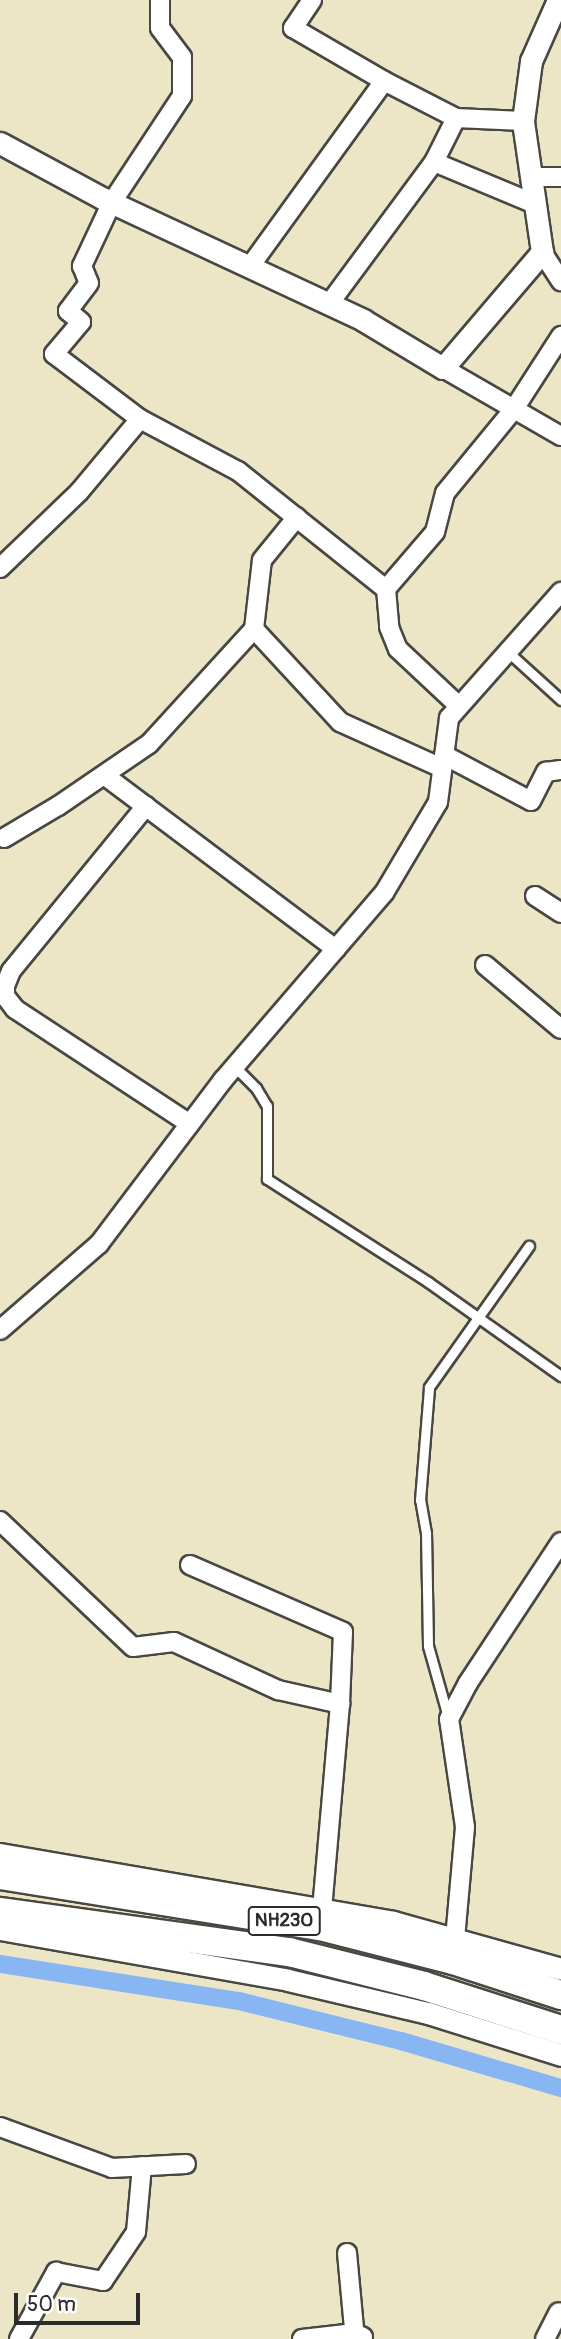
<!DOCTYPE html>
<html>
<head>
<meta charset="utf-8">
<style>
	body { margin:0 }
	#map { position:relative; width:561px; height:2339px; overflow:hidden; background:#ece6c7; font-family:Pangolin,sans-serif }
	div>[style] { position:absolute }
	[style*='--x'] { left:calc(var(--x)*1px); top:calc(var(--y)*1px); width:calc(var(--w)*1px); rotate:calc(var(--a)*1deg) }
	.canal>* { height:18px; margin:-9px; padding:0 9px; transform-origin:9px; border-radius:9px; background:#87b6f2 }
	.roads { filter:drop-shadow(2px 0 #484742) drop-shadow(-2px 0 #484742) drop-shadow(0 2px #484742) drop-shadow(0 -2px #484742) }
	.service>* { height:9px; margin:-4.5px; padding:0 4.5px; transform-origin:4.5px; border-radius:4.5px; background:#fff }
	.minor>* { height:18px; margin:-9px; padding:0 9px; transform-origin:9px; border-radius:9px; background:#fff }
	.tertiary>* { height:21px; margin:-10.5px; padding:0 10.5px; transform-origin:10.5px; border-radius:10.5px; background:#fff }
	.trunk>* { height:28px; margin:-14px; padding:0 14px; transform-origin:14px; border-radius:14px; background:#fff }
	span { translate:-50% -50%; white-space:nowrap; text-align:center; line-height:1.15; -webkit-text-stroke:5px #fff; paint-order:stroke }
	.shield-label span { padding:2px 5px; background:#fff; border:2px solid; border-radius:5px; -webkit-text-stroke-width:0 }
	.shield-label { font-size:19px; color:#2b2b2b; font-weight:700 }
	.scale { position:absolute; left:14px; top:2293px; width:126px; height:32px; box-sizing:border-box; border:4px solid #2b2b2b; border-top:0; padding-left:9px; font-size:21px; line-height:24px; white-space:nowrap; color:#2b2b2b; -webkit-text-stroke:5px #fff; paint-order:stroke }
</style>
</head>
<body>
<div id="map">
	<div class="canal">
		<i style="--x:0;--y:1964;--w:242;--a:8.8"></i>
		<i style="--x:239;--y:2001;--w:167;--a:13.9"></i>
		<i style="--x:401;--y:2041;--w:167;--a:16.4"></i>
	</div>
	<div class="roads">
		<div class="service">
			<i style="--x:507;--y:651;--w:73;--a:42.2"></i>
			<i style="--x:235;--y:1067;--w:30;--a:45"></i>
			<i style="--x:256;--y:1088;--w:21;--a:59"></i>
			<i style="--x:267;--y:1106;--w:73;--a:90"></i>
			<i style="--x:267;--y:1179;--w:191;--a:32.6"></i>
			<i style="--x:428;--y:1282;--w:163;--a:35.3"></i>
			<i style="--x:448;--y:1717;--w:74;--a:-105.7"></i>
			<i style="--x:428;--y:1646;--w:113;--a:-91"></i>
			<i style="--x:426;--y:1533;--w:34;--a:-100"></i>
			<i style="--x:420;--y:1500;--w:113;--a:-85.4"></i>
			<i style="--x:429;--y:1387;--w:173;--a:-54.7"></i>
		</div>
		<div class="minor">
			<i style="--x:160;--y:0;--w:28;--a:90"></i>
			<i style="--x:160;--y:28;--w:36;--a:53"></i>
			<i style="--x:182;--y:57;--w:39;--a:90"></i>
			<i style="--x:182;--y:96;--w:127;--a:123.4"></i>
			<i style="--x:112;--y:202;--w:71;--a:115.1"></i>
			<i style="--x:82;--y:266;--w:18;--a:68"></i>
			<i style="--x:89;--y:283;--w:35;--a:127"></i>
			<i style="--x:68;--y:311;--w:17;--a:40"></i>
			<i style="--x:81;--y:322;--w:42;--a:130.2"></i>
			<i style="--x:54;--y:354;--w:108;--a:37.1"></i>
			<i style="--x:140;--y:419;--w:111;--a:28"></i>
			<i style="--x:238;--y:471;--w:189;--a:38.6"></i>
			<i style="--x:386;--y:589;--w:38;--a:85"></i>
			<i style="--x:389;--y:627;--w:24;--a:68"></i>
			<i style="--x:398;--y:649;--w:83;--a:43.1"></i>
			<i style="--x:312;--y:0;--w:34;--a:124"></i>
			<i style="--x:293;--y:28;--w:105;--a:30.2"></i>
			<i style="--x:384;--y:81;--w:81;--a:27.2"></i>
			<i style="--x:456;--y:118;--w:67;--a:2.6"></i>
			<i style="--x:434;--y:162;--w:109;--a:22.6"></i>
			<i style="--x:531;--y:177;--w:30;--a:0"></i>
			<i style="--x:542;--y:252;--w:35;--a:57"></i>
			<i style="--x:251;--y:265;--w:227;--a:-54.1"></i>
			<i style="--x:329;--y:304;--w:177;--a:-53.5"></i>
			<i style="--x:434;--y:162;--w:49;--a:-63.4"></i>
			<i style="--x:443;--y:368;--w:136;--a:30"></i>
			<i style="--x:0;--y:568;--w:110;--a:-43.9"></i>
			<i style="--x:79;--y:492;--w:95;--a:-50.1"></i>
			<i style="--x:386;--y:589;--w:75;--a:-49.3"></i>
			<i style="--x:435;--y:532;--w:40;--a:-75.6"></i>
			<i style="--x:445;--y:493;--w:109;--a:-50.6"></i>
			<i style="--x:514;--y:409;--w:87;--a:-57.2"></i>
			<i style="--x:254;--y:629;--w:127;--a:47.2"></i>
			<i style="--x:340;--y:722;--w:112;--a:24.3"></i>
			<i style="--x:444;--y:755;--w:98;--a:27.9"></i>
			<i style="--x:531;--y:801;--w:33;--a:-63"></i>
			<i style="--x:546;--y:772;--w:15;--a:-8"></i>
			<i style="--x:104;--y:775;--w:290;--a:36.9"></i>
			<i style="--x:146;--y:806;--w:213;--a:129.3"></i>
			<i style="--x:11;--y:971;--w:16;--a:112"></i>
			<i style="--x:5;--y:986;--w:10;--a:90"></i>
			<i style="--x:5;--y:996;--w:16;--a:52"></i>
			<i style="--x:15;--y:1009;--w:209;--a:33.3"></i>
			<i style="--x:4;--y:838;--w:63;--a:-30.7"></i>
			<i style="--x:58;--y:806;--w:110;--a:-34.3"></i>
			<i style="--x:149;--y:744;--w:156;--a:-47.6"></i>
			<i style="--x:254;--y:629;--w:69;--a:-83.4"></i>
			<i style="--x:262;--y:560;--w:55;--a:-50.9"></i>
			<i style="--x:535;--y:896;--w:31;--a:33"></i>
			<i style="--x:485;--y:965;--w:99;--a:40.1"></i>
			<i style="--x:0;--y:1330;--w:131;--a:-41"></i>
			<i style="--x:99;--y:1244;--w:206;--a:-52.9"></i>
			<i style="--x:223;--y:1080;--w:247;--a:-49.3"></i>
			<i style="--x:384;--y:893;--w:106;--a:-59.3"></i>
			<i style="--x:438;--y:802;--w:85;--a:-82.5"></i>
			<i style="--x:449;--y:718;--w:169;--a:-48.4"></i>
			<i style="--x:0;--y:1521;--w:183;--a:43.5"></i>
			<i style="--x:133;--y:1647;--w:41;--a:-7"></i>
			<i style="--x:174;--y:1642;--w:115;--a:24.8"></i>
			<i style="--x:278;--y:1690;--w:64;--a:12.7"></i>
			<i style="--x:190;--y:1565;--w:167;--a:23.6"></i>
			<i style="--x:343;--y:1632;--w:72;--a:92.4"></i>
			<i style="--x:340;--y:1704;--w:207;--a:95"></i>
			<i style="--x:455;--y:1939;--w:112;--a:-84.9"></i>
			<i style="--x:465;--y:1827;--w:109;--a:-98.4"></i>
			<i style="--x:449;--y:1719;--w:41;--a:-62.2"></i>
			<i style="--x:468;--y:1683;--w:169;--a:-56.6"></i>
			<i style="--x:0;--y:2127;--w:119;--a:20.1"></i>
			<i style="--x:112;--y:2168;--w:74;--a:-3.1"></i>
			<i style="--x:347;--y:2253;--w:86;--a:84.7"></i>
			<i style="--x:19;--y:2339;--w:77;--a:-61.1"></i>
			<i style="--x:56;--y:2272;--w:48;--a:10.8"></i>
			<i style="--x:103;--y:2281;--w:59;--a:-56"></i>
			<i style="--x:136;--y:2232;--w:66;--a:-84.8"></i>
			<i style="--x:302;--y:2339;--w:53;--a:-6.5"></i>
			<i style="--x:355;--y:2333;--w:9;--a:27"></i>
			<i style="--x:545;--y:2339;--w:30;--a:-63"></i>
		</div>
		<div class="tertiary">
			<i style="--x:0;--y:143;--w:118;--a:28.3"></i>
			<i style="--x:104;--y:199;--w:286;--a:25"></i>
			<i style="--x:363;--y:320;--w:93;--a:31"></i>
			<i style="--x:443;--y:368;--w:153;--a:-49.5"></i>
			<i style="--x:542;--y:252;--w:132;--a:-98.3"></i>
			<i style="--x:523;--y:121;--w:61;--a:-82.4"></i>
			<i style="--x:531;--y:61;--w:67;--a:-66.1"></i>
			<i style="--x:0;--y:1854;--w:399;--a:9.8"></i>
			<i style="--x:393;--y:1922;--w:174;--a:15.6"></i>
			<i style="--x:0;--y:1929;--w:292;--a:10"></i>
			<i style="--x:288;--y:1980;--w:144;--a:13.3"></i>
			<i style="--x:428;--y:2013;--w:139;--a:17.5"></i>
		</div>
		<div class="trunk">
			<i style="--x:0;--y:1875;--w:324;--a:9.1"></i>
			<i style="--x:320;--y:1926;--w:137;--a:14.3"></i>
			<i style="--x:453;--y:1960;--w:114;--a:18"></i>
			<i style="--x:0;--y:1912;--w:292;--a:7.9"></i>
			<i style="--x:289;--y:1952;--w:139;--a:14.1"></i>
			<i style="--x:424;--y:1986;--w:144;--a:17.8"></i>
		</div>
	</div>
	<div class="shield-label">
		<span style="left:284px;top:1921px">NH230</span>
	</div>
	<div class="scale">50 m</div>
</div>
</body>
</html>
